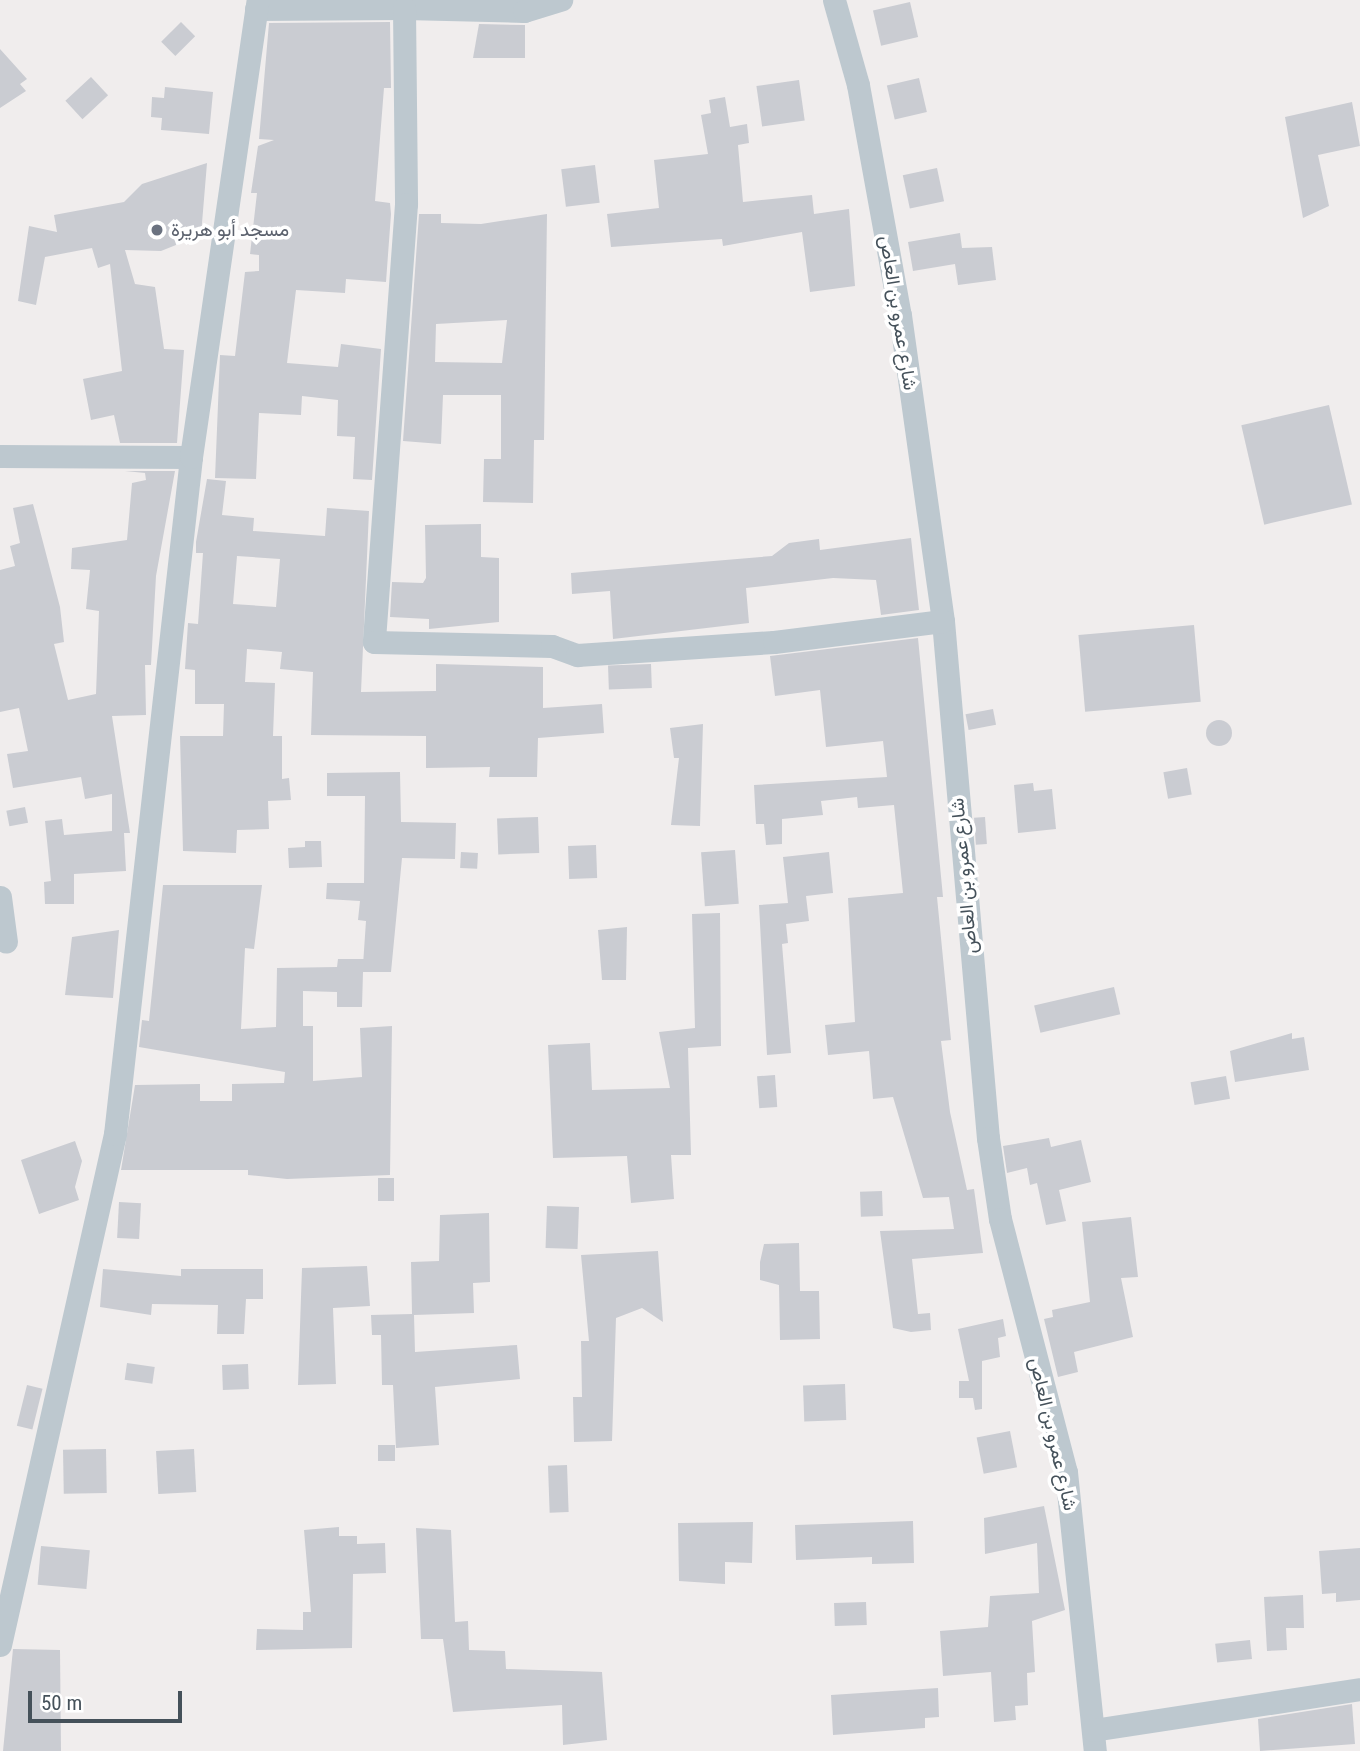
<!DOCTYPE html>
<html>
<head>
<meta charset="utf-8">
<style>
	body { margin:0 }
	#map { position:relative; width:1360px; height:1751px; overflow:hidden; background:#f0eded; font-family:"Roboto Condensed",Vazirmatn,sans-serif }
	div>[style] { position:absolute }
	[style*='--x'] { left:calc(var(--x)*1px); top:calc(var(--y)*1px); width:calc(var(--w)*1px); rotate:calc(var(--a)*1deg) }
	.building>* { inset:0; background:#caccd2; transform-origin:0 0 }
	.round { border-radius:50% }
	.minor>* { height:23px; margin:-11.5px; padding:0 11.5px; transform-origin:11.5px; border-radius:11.5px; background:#bdc8cf }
	.dots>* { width:19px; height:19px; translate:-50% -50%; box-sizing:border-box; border:4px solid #fff; border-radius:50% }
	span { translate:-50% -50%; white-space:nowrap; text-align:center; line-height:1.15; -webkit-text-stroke:7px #fff; paint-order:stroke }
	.worship-label { font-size:19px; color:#5b616d }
	.left { translate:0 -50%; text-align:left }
	.street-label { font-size:19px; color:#45515a }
	.scale { position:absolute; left:28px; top:1691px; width:154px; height:32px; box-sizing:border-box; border:4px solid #45515a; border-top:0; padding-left:9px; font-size:21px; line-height:24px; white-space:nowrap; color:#45515a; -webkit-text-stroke:5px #fff; paint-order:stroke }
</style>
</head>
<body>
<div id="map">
	<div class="building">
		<i style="left:910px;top:2px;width:36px;height:38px;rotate:77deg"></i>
		<i style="left:181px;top:22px;width:20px;height:28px;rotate:45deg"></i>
		<i style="clip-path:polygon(390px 22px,391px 88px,384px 88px,375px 201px,390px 203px,391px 214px,386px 282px,346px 279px,345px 293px,296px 290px,287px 363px,338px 367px,341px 344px,381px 349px,372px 480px,353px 479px,355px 437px,337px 436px,338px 400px,302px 396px,301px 415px,259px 413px,256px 479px,215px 478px,220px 355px,235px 356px,245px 272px,259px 271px,259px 255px,250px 254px,257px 193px,251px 193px,258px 146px,274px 140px,259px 139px,269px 23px)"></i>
		<i style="clip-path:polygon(479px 24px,525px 25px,525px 58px,473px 58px)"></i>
		<i style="clip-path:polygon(0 49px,27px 79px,20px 84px,26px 91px,0 108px)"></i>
		<i style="left:91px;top:77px;width:25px;height:35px;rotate:47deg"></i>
		<i style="left:919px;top:78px;width:35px;height:33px;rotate:77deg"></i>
		<i style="left:799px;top:80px;width:41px;height:43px;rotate:82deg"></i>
		<i style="clip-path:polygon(165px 87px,213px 92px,209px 134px,161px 130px,162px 118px,151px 117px,152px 97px,164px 98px)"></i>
		<i style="clip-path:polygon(725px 97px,730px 127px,747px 124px,749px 143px,738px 145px,743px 202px,812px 195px,814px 214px,849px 209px,855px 286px,810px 292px,802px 232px,723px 246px,722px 239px,611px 247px,607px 214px,659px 208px,654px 160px,708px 154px,701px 115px,711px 113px,709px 100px)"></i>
		<i style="clip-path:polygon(1352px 102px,1360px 146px,1318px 155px,1329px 206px,1303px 218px,1285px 117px)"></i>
		<i style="clip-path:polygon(207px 163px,201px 235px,161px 251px,125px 250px,135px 284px,155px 287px,164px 349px,184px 350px,177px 443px,120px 443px,114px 415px,91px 420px,83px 379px,122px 371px,110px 264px,98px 268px,92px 248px,45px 257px,36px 305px,18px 301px,29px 226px,57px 232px,54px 215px,124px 202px,142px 184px)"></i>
		<i style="left:595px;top:165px;width:38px;height:34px;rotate:83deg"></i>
		<i style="left:937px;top:168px;width:34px;height:35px;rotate:78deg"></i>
		<i style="clip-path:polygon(evenodd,419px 214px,441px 214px,441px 223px,481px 224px,547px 214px,544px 440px,534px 440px,533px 503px,483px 502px,484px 459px,501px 459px,501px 395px,443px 395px,441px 444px,403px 441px,419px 214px,507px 320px,502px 363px,435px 362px,436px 324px,507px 320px)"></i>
		<i style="clip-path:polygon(960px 233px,962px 248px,992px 247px,996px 280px,958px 285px,955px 264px,913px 271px,908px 242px)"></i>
		<i style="left:1329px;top:405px;width:102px;height:90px;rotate:77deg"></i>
		<i style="clip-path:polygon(125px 471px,175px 471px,156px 576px,151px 665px,145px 665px,146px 715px,112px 716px,130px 833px,124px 833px,126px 871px,74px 874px,74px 904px,45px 904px,44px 882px,51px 881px,45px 821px,62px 819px,64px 835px,112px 831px,112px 794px,85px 799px,81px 777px,13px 788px,7px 754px,28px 751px,19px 708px,0 712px,0 570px,15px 566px,10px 546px,20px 543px,13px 508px,33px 504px,60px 607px,64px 642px,54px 644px,68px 700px,96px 694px,99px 611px,86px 609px,90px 570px,71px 569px,72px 548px,127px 540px,132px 483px,146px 480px,145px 473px)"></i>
		<i style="clip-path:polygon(evenodd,207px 479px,226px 481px,222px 515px,254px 518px,253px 531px,325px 536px,327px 508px,369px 511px,361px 692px,436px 691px,436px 664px,543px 667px,543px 708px,602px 704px,604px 733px,538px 738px,537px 777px,489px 777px,490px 767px,426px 768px,426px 736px,311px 735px,313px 672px,280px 669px,282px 652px,247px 649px,245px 682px,275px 683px,273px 736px,282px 736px,282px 779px,289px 778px,291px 800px,268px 801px,269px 829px,237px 830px,236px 853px,183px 851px,180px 736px,223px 736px,224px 704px,195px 704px,195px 670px,185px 669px,188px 623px,198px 624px,203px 553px,196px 553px,196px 542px,207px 479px,237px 556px,280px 559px,276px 607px,233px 604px,237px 556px)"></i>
		<i style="clip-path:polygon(481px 524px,481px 557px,499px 558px,499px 622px,429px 629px,429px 619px,390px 617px,392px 582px,423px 583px,426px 578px,425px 525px)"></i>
		<i style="clip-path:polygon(911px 538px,919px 610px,881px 615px,876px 580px,833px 578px,746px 588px,749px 623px,613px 639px,610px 591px,572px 594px,571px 573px,772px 556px,789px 543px,819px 539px,820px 550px)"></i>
		<i style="left:1194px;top:625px;width:77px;height:116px;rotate:85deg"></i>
		<i style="clip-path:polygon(918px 638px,943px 897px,937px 897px,951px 1040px,941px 1041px,950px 1112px,967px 1190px,974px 1189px,983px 1253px,912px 1259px,918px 1314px,930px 1313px,931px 1330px,911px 1332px,893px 1328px,880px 1231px,954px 1229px,949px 1197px,923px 1198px,893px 1097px,873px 1099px,869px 1051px,828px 1055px,825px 1025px,855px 1022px,848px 898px,903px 893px,894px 805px,858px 808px,857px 797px,821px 801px,823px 815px,782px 819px,782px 844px,766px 845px,764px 824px,756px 824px,754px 785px,887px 777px,883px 741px,826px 747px,820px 690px,775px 696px,770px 656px)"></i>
		<i style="left:651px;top:664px;width:24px;height:43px;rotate:88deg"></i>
		<i style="left:993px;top:709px;width:16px;height:28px;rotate:79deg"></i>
		<i class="round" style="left:1206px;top:720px;width:26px;height:26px"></i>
		<i style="clip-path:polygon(703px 724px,700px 826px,671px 825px,679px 758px,674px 758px,670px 728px)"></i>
		<i style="left:1187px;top:768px;width:27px;height:24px;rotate:80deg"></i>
		<i style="clip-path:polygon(400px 772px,401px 822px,456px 823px,455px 859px,402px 858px,391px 972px,363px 972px,362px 1007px,337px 1007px,337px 992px,303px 991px,303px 1026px,313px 1026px,313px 1081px,362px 1077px,360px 1028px,392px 1026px,390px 1175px,287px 1179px,248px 1175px,248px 1170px,121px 1170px,135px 1085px,200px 1084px,200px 1101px,232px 1101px,232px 1084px,284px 1083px,285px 1072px,139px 1047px,142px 1020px,149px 1021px,163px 885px,262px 885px,254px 949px,245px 948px,241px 1029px,276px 1027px,277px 968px,337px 967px,338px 959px,364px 959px,363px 965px,366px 921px,358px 920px,360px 901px,326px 899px,327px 883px,364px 883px,365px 796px,327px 796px,327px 773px)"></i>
		<i style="clip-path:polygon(1033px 783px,1034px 791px,1052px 789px,1056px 829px,1018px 833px,1014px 785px)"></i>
		<i style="left:25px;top:807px;width:16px;height:19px;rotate:79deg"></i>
		<i style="left:538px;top:817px;width:36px;height:41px;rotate:88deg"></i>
		<i style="left:985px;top:817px;width:27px;height:11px;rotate:86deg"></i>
		<i style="clip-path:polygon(305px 841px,321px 841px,322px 867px,289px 868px,288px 848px,305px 847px)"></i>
		<i style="left:596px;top:845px;width:33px;height:28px;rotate:88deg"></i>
		<i style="left:735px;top:850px;width:54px;height:34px;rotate:86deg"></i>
		<i style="left:461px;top:852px;width:17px;height:16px;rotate:3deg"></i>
		<i style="clip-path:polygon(829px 852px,833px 893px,806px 896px,809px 921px,786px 924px,788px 943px,782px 944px,791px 1053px,767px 1055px,759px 905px,788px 903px,783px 857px)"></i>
		<i style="clip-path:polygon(720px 913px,721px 1046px,688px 1048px,691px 1155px,671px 1155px,674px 1199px,631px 1203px,627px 1156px,553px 1158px,548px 1045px,590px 1043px,592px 1090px,670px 1088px,659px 1032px,695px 1028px,692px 914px)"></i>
		<i style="clip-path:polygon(627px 927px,626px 980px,602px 980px,598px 930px)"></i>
		<i style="clip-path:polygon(119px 930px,113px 998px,65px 995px,72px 937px)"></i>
		<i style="left:1114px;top:987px;width:28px;height:82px;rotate:77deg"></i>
		<i style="clip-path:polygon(1292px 1033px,1292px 1039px,1304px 1037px,1309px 1070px,1235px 1082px,1230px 1051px)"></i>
		<i style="left:775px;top:1075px;width:32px;height:18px;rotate:86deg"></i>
		<i style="left:1226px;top:1076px;width:23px;height:36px;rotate:80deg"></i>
		<i style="clip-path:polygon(1049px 1138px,1051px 1147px,1081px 1140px,1091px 1182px,1059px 1190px,1066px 1221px,1046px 1225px,1037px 1183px,1030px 1185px,1027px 1168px,1007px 1173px,1003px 1146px)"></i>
		<i style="clip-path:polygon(75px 1141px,82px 1161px,75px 1187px,79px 1200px,39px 1214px,21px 1160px)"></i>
		<i style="left:378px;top:1178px;width:16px;height:23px"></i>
		<i style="left:882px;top:1191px;width:25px;height:22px;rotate:88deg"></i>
		<i style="left:119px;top:1202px;width:22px;height:36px;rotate:3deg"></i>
		<i style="left:547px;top:1206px;width:32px;height:42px;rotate:2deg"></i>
		<i style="clip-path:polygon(489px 1213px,490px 1282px,473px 1283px,474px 1313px,414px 1315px,415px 1352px,517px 1345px,520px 1379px,435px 1387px,439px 1445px,396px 1448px,393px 1385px,382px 1385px,381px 1335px,372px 1335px,371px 1315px,412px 1314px,411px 1262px,439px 1261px,440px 1215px)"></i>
		<i style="clip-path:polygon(1131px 1217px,1138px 1277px,1121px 1278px,1133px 1337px,1074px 1352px,1078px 1372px,1058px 1377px,1044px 1319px,1053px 1317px,1052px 1310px,1090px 1302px,1082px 1222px)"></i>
		<i style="clip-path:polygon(799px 1243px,800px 1291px,819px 1291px,820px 1339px,780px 1340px,779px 1285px,760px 1280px,760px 1262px,764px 1244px)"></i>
		<i style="clip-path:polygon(658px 1251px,663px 1322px,642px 1308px,616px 1318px,612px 1441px,574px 1442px,573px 1397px,582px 1397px,581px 1341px,589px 1341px,581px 1255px)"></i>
		<i style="clip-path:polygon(367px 1266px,370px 1306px,333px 1308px,336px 1384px,298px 1385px,302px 1268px)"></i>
		<i style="clip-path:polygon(103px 1269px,181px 1276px,181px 1269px,263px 1269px,263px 1299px,246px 1299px,244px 1334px,217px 1334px,218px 1305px,152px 1304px,151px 1315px,100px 1307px)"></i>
		<i style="clip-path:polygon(1003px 1319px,1006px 1336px,998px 1338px,1000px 1357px,982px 1361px,982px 1409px,975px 1410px,973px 1398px,959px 1398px,959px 1381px,969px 1381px,958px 1329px)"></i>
		<i style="left:127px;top:1363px;width:28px;height:17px;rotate:8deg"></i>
		<i style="left:248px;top:1364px;width:25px;height:26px;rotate:88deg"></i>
		<i style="left:845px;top:1384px;width:36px;height:42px;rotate:88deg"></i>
		<i style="left:27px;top:1385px;width:16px;height:42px;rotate:14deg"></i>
		<i style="left:1010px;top:1431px;width:37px;height:34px;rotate:79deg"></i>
		<i style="left:395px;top:1445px;width:16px;height:17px;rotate:90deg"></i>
		<i style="left:106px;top:1449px;width:44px;height:43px;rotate:89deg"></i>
		<i style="left:194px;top:1449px;width:43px;height:38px;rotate:87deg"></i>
		<i style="left:567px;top:1465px;width:47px;height:19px;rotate:88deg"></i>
		<i style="clip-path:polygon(1044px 1506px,1065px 1610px,1032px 1621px,1035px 1672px,1027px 1673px,1028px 1705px,1015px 1706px,1016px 1720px,994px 1722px,991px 1672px,943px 1676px,940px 1631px,988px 1627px,990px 1596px,1039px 1593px,1037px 1543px,985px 1554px,984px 1518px)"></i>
		<i style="clip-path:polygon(913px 1521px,914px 1563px,872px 1564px,872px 1557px,796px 1560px,795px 1525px)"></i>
		<i style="clip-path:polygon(753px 1522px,752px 1563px,725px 1562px,725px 1584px,679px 1581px,678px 1523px)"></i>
		<i style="clip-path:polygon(339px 1527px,339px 1536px,357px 1536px,357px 1544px,385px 1543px,386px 1573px,353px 1574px,352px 1648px,256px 1650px,257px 1629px,303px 1630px,303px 1612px,311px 1612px,304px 1530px)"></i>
		<i style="clip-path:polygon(416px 1528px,451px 1530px,455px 1622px,468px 1621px,469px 1650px,505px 1651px,506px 1669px,602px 1672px,607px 1740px,563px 1745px,562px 1705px,453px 1712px,443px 1639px,421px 1639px)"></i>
		<i style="left:41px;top:1546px;width:49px;height:39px;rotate:5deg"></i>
		<i style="clip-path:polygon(1360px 1548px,1360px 1600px,1336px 1602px,1336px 1593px,1322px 1594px,1319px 1551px)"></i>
		<i style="clip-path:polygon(1303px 1595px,1304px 1628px,1286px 1628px,1287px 1650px,1267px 1651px,1264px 1597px)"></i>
		<i style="left:866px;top:1602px;width:23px;height:32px;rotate:88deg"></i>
		<i style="left:1250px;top:1640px;width:19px;height:35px;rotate:84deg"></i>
		<i style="clip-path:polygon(13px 1649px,60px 1650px,61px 1751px,3px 1751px)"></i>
		<i style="clip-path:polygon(938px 1688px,939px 1717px,925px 1718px,925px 1728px,833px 1735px,831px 1695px)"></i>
		<i style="clip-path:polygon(1352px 1704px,1355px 1744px,1260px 1751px,1258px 1719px)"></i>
	</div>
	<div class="minor">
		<i style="--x:834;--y:0;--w:88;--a:74.2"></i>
		<i style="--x:858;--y:85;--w:234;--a:79.7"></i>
		<i style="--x:900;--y:315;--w:309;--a:82"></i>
		<i style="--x:943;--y:621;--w:519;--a:85.03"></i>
		<i style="--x:988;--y:1138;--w:82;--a:81.6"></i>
		<i style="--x:1000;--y:1219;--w:261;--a:75.4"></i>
		<i style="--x:1066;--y:1472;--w:281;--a:84.1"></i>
		<i style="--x:404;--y:8;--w:120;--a:1.4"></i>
		<i style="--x:524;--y:11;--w:39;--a:-17"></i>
		<i style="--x:256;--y:9;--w:148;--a:-0.4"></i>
		<i style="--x:404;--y:8;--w:196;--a:89.4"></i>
		<i style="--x:406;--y:204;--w:439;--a:94.2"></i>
		<i style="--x:374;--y:642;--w:178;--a:1.3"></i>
		<i style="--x:552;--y:646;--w:27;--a:20"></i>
		<i style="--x:577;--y:655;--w:197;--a:-3.8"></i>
		<i style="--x:774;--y:642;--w:170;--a:-7.1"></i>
		<i style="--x:0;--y:456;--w:191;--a:0.3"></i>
		<i style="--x:0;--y:897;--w:45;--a:82.4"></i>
		<i style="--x:0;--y:1645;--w:524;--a:-77.32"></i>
		<i style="--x:115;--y:1134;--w:681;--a:-83.59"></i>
		<i style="--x:191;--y:457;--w:462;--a:-81.7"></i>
		<i style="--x:1093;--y:1730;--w:270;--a:-8.7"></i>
	</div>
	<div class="dots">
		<i style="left:157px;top:230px;background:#6b7280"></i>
	</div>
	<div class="worship-label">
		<span class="left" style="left:171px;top:230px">مسجد أبو هريرة</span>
	</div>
	<div class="street-label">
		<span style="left:898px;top:313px;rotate:81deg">شارع عمرو بن العاص</span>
		<span style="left:964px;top:876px;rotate:-95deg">شارع عمرو بن العاص</span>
		<span style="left:1053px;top:1434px;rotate:77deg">شارع عمرو بن العاص</span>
	</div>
	<div class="scale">50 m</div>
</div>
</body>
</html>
